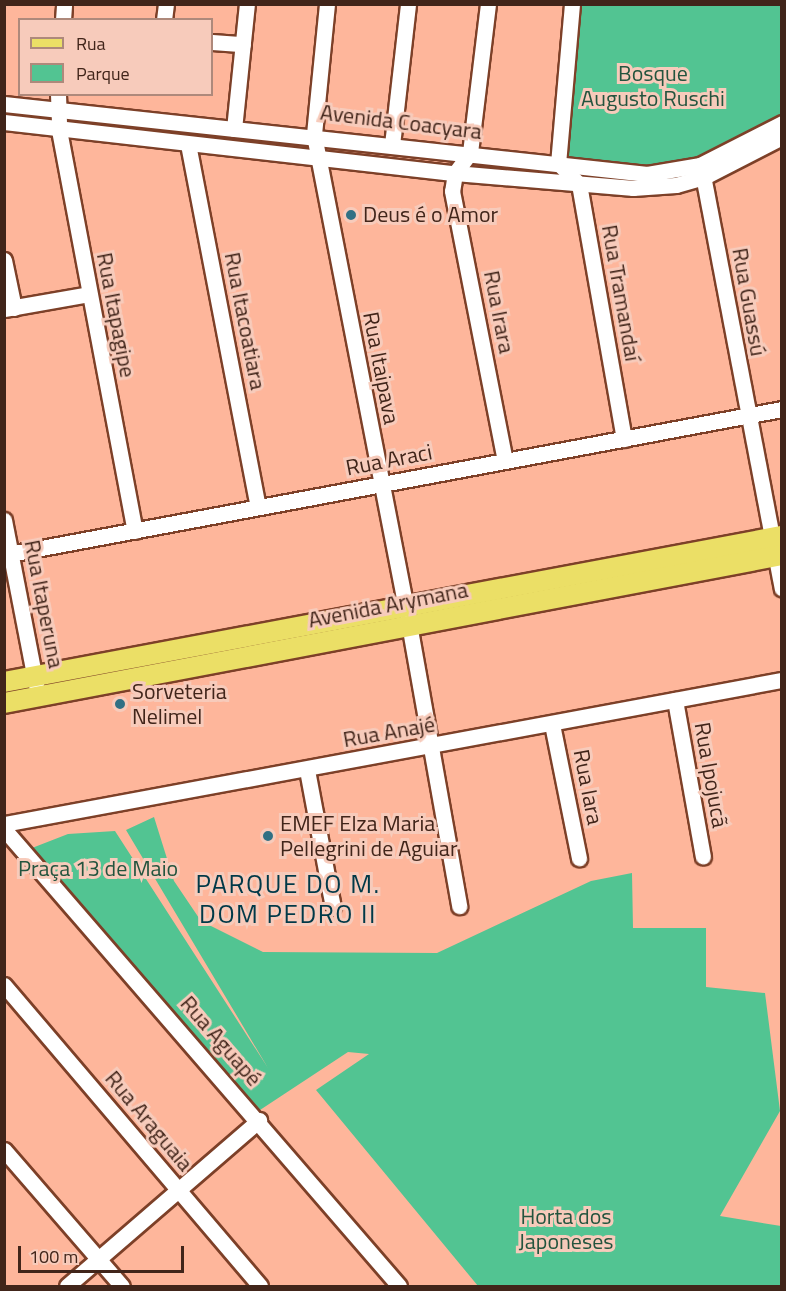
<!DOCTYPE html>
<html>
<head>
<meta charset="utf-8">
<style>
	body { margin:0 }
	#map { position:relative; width:786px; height:1291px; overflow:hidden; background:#feb69b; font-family:"Titillium Web",sans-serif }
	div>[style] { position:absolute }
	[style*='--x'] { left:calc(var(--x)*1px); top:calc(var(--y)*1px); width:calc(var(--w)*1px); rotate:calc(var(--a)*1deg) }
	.green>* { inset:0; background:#52c492 }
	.stream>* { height:3px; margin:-1.5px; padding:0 1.5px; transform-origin:1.5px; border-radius:1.5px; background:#8787e3 }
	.roads { filter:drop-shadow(2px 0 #7d4028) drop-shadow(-2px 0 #7d4028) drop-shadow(0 2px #7d4028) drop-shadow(0 -2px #7d4028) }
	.minor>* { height:15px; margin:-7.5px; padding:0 7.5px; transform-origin:7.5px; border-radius:7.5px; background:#fff }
	.major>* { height:20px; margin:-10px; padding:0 10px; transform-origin:10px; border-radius:10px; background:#ebdf66 }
	.dots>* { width:16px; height:16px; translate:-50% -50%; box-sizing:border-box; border:3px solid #f7cbbb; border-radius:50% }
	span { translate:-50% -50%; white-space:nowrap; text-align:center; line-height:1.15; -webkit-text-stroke:6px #f7cbbb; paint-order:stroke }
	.park-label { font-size:22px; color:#24543e }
	.street-label { font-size:22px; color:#41251a }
	.poi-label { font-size:22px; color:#41251a }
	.left { translate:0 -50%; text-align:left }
	.quarter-label { font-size:26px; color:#003948; letter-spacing:1.5px }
	.frame { position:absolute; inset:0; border:6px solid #41251a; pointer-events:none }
	.legend { position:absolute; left:18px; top:18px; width:195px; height:78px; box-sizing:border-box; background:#f7cbbb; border:2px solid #ae897b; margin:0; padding:8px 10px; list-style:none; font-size:18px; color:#41251a }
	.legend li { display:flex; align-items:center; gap:12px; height:30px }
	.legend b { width:30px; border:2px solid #ae897b }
	.scale { position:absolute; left:18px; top:1246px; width:166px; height:27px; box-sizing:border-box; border:3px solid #41251a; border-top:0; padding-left:8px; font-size:18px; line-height:21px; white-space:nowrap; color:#41251a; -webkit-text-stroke:4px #f7cbbb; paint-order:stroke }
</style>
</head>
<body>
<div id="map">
	<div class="green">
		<i style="clip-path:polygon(574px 5px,781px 5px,781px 115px,695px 160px,657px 168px,564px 160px)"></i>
		<i style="clip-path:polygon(154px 817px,174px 881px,201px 921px,263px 952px,437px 953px,591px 881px,632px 873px,633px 928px,706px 928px,706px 987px,765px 993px,780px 1111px,720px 1216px,781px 1226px,781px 1286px,478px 1286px,316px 1090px,369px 1054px,348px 1052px,260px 1110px,32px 848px,68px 834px,115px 831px,268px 1068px,126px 830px)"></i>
	</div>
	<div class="stream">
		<i style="--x:780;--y:1286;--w:2;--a:0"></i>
	</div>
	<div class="roads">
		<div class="minor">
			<i style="--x:327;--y:4;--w:132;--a:95.7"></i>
			<i style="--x:314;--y:135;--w:481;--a:79"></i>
			<i style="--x:406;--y:607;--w:304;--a:79.9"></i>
			<i style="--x:488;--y:4;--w:150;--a:96.9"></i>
			<i style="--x:470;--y:153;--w:25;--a:127"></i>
			<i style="--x:455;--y:173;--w:18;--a:99"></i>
			<i style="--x:452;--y:191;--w:274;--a:78.9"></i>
			<i style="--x:572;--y:4;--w:160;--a:95"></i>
			<i style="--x:558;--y:163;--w:30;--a:45"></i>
			<i style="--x:579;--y:184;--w:259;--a:80"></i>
			<i style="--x:63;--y:20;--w:16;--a:-86"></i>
			<i style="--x:164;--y:20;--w:16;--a:-83"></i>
			<i style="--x:212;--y:42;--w:31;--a:4"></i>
			<i style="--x:58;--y:94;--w:36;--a:88"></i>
			<i style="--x:59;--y:130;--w:408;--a:79.3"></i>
			<i style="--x:4;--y:104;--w:647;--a:6.21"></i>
			<i style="--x:647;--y:174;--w:54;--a:-9.6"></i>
			<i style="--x:700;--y:165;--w:92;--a:-27.1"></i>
			<i style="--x:4;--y:122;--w:454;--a:6.5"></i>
			<i style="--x:455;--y:173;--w:179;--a:4.8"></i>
			<i style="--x:633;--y:188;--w:43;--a:-4"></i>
			<i style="--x:676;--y:185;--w:29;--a:-16"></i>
			<i style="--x:704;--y:177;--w:88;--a:-27.1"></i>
			<i style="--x:234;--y:129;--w:126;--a:-84.1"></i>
			<i style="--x:188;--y:144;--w:369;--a:79.1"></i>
			<i style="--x:392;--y:145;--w:142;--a:-83.5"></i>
			<i style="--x:702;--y:170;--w:426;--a:79.2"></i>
			<i style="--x:4;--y:260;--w:49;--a:78.2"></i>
			<i style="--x:4;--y:309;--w:86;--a:-10"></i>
			<i style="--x:4;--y:520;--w:168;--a:79"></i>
			<i style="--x:4;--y:555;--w:792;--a:-10.63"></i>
			<i style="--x:675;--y:700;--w:159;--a:79.9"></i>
			<i style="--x:552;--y:724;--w:137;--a:78.6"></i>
			<i style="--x:307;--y:770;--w:139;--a:79.3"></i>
			<i style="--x:4;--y:824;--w:791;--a:-10.49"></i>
			<i style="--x:4;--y:829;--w:604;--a:49.16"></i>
			<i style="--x:4;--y:985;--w:395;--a:49.6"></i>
			<i style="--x:4;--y:1150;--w:180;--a:49.1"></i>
			<i style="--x:67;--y:1286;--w:254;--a:-40.8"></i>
		</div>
		<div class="major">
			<i style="--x:4;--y:682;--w:792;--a:-10.63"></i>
			<i style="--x:4;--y:703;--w:792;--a:-10.77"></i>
		</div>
	</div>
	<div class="dots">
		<i style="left:351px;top:215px;background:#307084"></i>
		<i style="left:120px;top:704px;background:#307084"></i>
		<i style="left:268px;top:836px;background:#307084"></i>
	</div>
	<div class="park-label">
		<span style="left:653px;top:86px">Bosque<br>Augusto Ruschi</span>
		<span style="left:98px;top:869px">Praça 13 de Maio</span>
		<span style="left:566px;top:1229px">Horta dos<br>Japoneses</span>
	</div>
	<div class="street-label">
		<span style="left:401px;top:122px;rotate:7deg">Avenida Coacyara</span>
		<span style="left:621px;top:293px;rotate:80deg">Rua Tramandaí</span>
		<span style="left:749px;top:302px;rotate:80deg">Rua Guassú</span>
		<span style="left:499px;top:312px;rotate:79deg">Rua Irara</span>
		<span style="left:116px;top:315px;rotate:79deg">Rua Itapagipe</span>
		<span style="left:245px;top:321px;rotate:79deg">Rua Itacoatiara</span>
		<span style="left:381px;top:368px;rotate:79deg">Rua Itaipava</span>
		<span style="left:389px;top:460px;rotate:-11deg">Rua Araci</span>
		<span style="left:44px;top:604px;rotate:79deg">Rua Itaperuna</span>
		<span style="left:388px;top:605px;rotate:-11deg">Avenida Arymana</span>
		<span style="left:389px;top:732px;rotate:-10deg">Rua Anajé</span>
		<span style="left:711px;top:775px;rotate:80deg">Rua Ipojucã</span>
		<span style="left:588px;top:787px;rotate:79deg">Rua Iara</span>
		<span style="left:221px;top:1041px;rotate:49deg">Rua Aguapé</span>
		<span style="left:149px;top:1121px;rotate:50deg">Rua Araguaia</span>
	</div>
	<div class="poi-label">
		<span class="left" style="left:363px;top:215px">Deus é o Amor</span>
		<span class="left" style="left:132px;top:704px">Sorveteria<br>Nelimel</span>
		<span class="left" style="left:280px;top:836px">EMEF Elza Maria<br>Pellegrini de Aguiar</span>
	</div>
	<div class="quarter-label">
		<span style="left:288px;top:899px">PARQUE DO M.<br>DOM PEDRO II</span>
	</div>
	<div class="frame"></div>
	<ul class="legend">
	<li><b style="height:8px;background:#ebdf66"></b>Rua</li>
	<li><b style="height:16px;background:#52c492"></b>Parque</li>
	</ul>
	<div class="scale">100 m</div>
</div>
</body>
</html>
